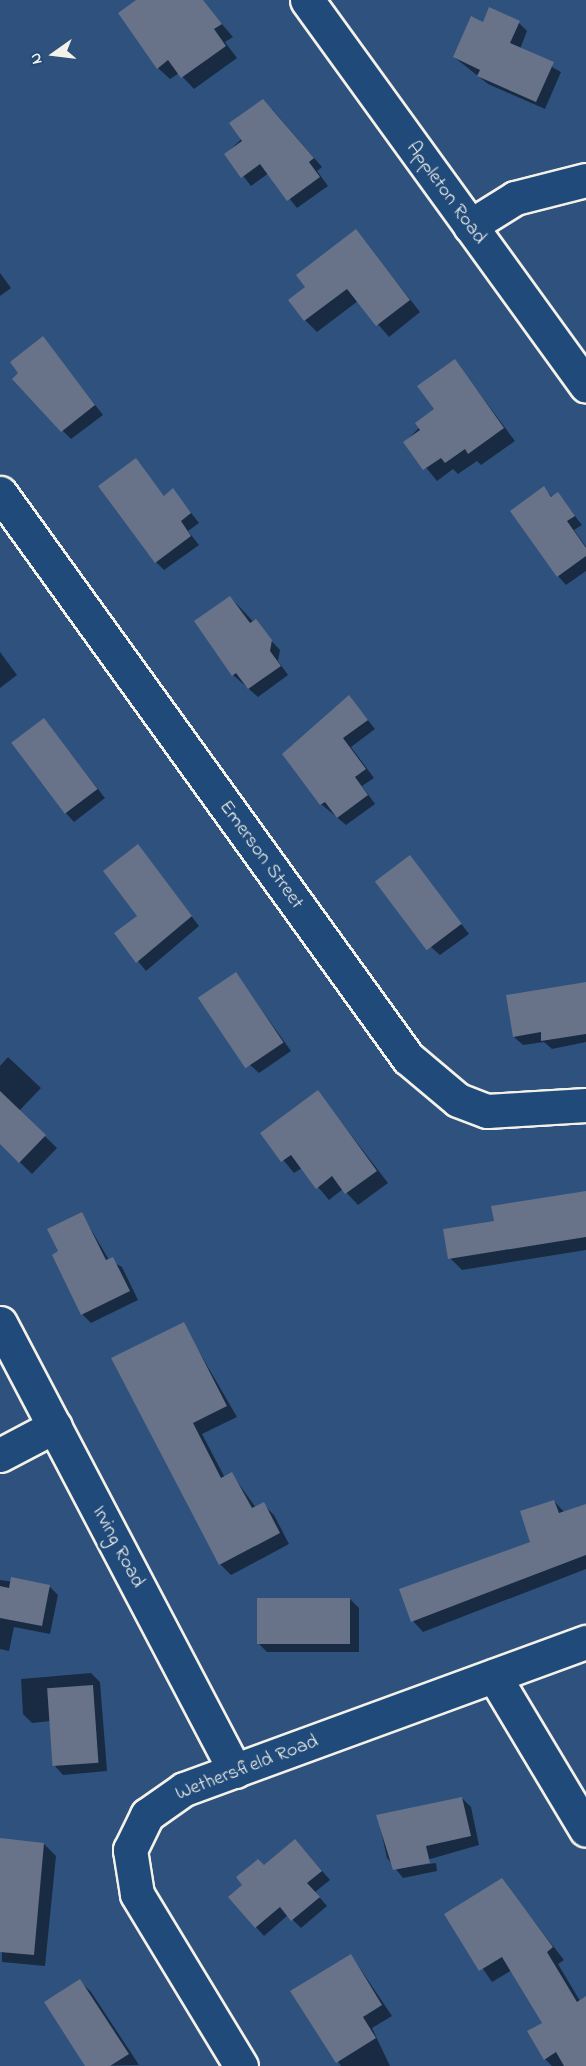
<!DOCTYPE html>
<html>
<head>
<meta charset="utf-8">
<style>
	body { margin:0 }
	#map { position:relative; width:586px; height:2066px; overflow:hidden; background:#2e527d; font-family:"Indie Flower",sans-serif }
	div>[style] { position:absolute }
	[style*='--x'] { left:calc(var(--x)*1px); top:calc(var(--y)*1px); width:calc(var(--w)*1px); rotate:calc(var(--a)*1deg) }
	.shadow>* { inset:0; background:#0007 }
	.building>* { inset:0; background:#687289; transform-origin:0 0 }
	.roads { filter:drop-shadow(2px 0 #f4f1e8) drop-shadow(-2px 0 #f4f1e8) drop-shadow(0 2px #f4f1e8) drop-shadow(0 -2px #f4f1e8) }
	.minor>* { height:33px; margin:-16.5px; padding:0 16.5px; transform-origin:16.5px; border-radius:16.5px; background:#1f4a7a }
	span { translate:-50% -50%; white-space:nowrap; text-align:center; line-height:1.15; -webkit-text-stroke:5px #1f4a7a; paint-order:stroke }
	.street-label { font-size:20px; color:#f4f1e8 }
	.north { position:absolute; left:24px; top:24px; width:60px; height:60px; -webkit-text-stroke:4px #1f4a7a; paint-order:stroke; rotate:256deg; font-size:16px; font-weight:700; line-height:24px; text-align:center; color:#f4f1e8 }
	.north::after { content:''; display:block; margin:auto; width:21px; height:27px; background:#f4f1e8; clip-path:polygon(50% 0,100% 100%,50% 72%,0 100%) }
</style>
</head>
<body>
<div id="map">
	<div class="shadow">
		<i style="clip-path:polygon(139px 0,203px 2px,233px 37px,225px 42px,237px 58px,194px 89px,179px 73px,170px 79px,158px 68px)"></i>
		<i style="clip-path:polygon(519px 23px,527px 31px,520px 49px,561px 72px,545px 109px,488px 84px,454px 57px,484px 24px)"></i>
		<i style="clip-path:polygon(272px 109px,322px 167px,317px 171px,328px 186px,297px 208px,269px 173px,251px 186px,226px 154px)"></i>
		<i style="clip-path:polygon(356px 231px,420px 312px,389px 337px,358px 301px,317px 332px,305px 320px,307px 287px)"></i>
		<i style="clip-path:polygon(0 273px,11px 288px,0 296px)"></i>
		<i style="clip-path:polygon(43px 338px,103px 415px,71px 439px,63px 431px)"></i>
		<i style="clip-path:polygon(455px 361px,515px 441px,481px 465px,477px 461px,458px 474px,453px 469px,437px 481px,405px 442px,437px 410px)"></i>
		<i style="clip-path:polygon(136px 460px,165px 497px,173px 490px,199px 523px,188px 531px,199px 545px,164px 570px,156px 562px)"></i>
		<i style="clip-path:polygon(544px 488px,553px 498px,558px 494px,582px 525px,574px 530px,586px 547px,586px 571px,566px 585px,558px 576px)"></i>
		<i style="clip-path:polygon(230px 597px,280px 650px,278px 661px,288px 675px,258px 697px,233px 675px,196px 622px)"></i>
		<i style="clip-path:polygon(0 652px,17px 675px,0 688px)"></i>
		<i style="clip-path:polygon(349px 697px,375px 729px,351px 747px,374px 778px,362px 786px,375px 804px,346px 825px,321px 804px)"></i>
		<i style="clip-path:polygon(44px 720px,105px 798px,74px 822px,66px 813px)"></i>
		<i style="clip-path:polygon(138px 846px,199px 926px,146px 971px,116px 934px,139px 917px)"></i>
		<i style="clip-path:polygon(410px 857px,469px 934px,440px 955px,431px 947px)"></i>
		<i style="clip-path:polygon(236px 974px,291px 1051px,259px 1073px,250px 1065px)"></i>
		<i style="clip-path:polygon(586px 984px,586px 1042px,552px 1049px,544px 1042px,523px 1045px,514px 1037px)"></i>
		<i style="clip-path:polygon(8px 1057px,41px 1088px,19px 1111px,57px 1148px,32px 1174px,0 1143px,0 1066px)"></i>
		<i style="clip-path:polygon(318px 1092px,388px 1183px,358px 1205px,343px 1189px,329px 1200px,302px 1168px,294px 1173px,262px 1134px)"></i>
		<i style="clip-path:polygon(586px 1192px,586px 1250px,462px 1270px,450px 1258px)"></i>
		<i style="clip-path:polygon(82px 1214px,109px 1260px,122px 1267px,138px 1300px,91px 1323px,82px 1314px,61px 1252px)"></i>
		<i style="clip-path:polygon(183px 1324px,237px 1417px,202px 1434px,225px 1478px,232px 1474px,256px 1508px,263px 1504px,274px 1515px,289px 1544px,231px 1575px,220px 1564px,113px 1359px)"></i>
		<i style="clip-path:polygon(554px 1501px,565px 1513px,586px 1506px,586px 1569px,423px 1632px,413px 1621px,401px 1590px,532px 1543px)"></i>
		<i style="clip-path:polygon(0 1580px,50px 1587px,58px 1595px,50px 1634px,14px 1627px,9px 1651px,0 1649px)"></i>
		<i style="clip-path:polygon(350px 1599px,359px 1608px,359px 1652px,267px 1652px,258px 1643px)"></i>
		<i style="clip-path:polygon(91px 1673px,100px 1682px,107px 1771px,63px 1775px,55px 1766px,51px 1721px,32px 1723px,23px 1714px,21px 1679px)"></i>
		<i style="clip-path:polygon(462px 1798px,471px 1807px,479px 1845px,399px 1868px,436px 1863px,437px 1871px,403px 1878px,387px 1858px,378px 1817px)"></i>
		<i style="clip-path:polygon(44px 1844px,56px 1856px,45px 1966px,2px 1962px,0 1846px)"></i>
		<i style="clip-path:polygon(304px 1850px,330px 1880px,315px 1892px,327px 1906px,301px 1928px,288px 1915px,264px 1936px,256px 1927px,244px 1885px,264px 1867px)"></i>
		<i style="clip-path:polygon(502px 1880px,564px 1960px,558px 1964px,580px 2001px,586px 1998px,586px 2066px,552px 2066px,545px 2059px,544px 2023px,512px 1970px,492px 1982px,446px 1915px)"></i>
		<i style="clip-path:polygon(351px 1955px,392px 2016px,372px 2028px,390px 2066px,341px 2066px,293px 1992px)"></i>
		<i style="clip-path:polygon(80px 1981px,91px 1992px,139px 2065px,87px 2066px)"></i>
	</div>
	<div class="building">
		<i style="clip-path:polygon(136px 0,203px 0,222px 24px,214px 29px,226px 46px,181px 78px,168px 60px,157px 69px,118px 13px)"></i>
		<i style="clip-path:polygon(489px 7px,520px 21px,510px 43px,554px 62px,536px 102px,477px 76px,480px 70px,453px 57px,471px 16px,483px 22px)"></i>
		<i style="clip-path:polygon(263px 99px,314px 158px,309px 162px,320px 177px,287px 201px,260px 164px,241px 178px,224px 154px,242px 141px,229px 123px)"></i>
		<i style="clip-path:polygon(356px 229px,410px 300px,376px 326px,347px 289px,304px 321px,288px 300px,305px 287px,296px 275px)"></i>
		<i style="clip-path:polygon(43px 336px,95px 405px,61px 432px,12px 379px,18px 373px,10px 362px)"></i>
		<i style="clip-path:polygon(455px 359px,504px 428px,468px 454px,465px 449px,445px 463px,441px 458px,423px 470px,403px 442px,420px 430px,415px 423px,434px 409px,417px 386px)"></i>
		<i style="clip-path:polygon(136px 458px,164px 496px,173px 488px,191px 513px,181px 521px,191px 536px,155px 563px,98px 486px)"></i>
		<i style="clip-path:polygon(544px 486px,551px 497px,558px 492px,575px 516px,567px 521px,586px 548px,586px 556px,557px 577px,510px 511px)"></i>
		<i style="clip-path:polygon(230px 596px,250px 623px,256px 619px,272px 640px,270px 651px,281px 666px,248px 689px,236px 673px,232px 676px,194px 621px)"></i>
		<i style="clip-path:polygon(349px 695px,368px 720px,343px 738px,366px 769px,355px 777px,368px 795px,337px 818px,325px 802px,320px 805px,282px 754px)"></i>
		<i style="left:44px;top:718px;width:89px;height:41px;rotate:53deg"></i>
		<i style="clip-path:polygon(138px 844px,192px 916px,136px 963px,114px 933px,137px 916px,103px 871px)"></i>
		<i style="left:410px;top:855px;width:86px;height:44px;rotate:53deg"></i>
		<i style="left:236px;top:972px;width:85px;height:46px;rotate:56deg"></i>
		<i style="clip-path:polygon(586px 982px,586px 1034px,541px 1041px,541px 1032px,513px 1037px,506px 995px)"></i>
		<i style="clip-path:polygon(318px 1090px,377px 1171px,345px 1194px,332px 1176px,316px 1189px,291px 1155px,281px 1162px,260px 1133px)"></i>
		<i style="clip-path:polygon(0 1091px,46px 1135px,19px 1163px,0 1144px)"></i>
		<i style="clip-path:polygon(586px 1191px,586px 1237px,448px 1259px,443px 1229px,494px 1221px,491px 1206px)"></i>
		<i style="clip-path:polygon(82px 1212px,106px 1260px,113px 1257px,130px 1291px,81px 1315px,52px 1255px,58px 1251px,47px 1229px)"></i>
		<i style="clip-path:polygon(184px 1322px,227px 1406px,193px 1423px,221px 1478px,232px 1472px,252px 1508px,264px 1502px,280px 1533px,219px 1565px,111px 1358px)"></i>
		<i style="clip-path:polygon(554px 1500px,559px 1513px,586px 1504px,586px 1555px,411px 1622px,399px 1589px,530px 1542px,520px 1511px)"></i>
		<i style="clip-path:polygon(11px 1577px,50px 1585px,42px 1626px,0 1618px,0 1586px,9px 1588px)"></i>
		<i style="left:257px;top:1598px;width:93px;height:46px"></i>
		<i style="left:93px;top:1685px;width:78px;height:46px;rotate:86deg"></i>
		<i style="clip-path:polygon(462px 1797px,471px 1836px,426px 1846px,430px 1863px,393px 1870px,376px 1815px)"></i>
		<i style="clip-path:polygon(0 1838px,44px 1843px,34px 1955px,0 1952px)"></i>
		<i style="clip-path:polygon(295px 1839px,322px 1871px,307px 1883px,320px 1897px,291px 1921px,280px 1907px,255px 1928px,228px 1897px,242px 1885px,236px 1877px,258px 1859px,264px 1865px)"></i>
		<i style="clip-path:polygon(502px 1878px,553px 1947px,547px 1952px,577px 2002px,586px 1996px,586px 2066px,564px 2066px,556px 2052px,544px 2060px,527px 2031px,542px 2023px,502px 1957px,479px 1971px,444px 1914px)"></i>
		<i style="clip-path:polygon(351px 1954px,382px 2005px,363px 2017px,376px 2038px,336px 2063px,290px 1991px)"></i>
		<i style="clip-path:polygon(80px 1979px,129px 2054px,110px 2066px,85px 2066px,44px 2002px)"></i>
	</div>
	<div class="roads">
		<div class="minor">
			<i style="--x:307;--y:0;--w:476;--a:54.1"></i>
			<i style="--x:470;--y:226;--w:53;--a:-31.9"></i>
			<i style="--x:515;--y:198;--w:73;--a:-14.2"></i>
			<i style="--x:0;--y:493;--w:697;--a:54.17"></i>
			<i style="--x:408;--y:1058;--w:65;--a:40"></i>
			<i style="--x:458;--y:1100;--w:31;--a:21"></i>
			<i style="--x:487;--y:1111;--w:99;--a:-3.5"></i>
			<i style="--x:0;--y:1323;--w:506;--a:62.32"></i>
			<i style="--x:0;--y:1455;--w:62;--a:-27.8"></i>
			<i style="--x:494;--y:1676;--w:179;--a:59.1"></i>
			<i style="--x:241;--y:2066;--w:201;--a:-121.2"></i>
			<i style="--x:137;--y:1894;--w:45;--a:-99"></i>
			<i style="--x:130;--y:1850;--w:39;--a:-64"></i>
			<i style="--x:147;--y:1815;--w:45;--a:-35.1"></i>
			<i style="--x:184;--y:1789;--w:428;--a:-20.1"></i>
		</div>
	</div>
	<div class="street-label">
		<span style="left:446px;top:193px;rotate:54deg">Appleton Road</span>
		<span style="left:261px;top:855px;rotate:54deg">Emerson Street</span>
		<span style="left:118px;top:1547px;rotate:62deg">Irving Road</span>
		<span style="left:247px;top:1768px;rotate:-21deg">Wethersfield Road</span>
	</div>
	<div class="north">N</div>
</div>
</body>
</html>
